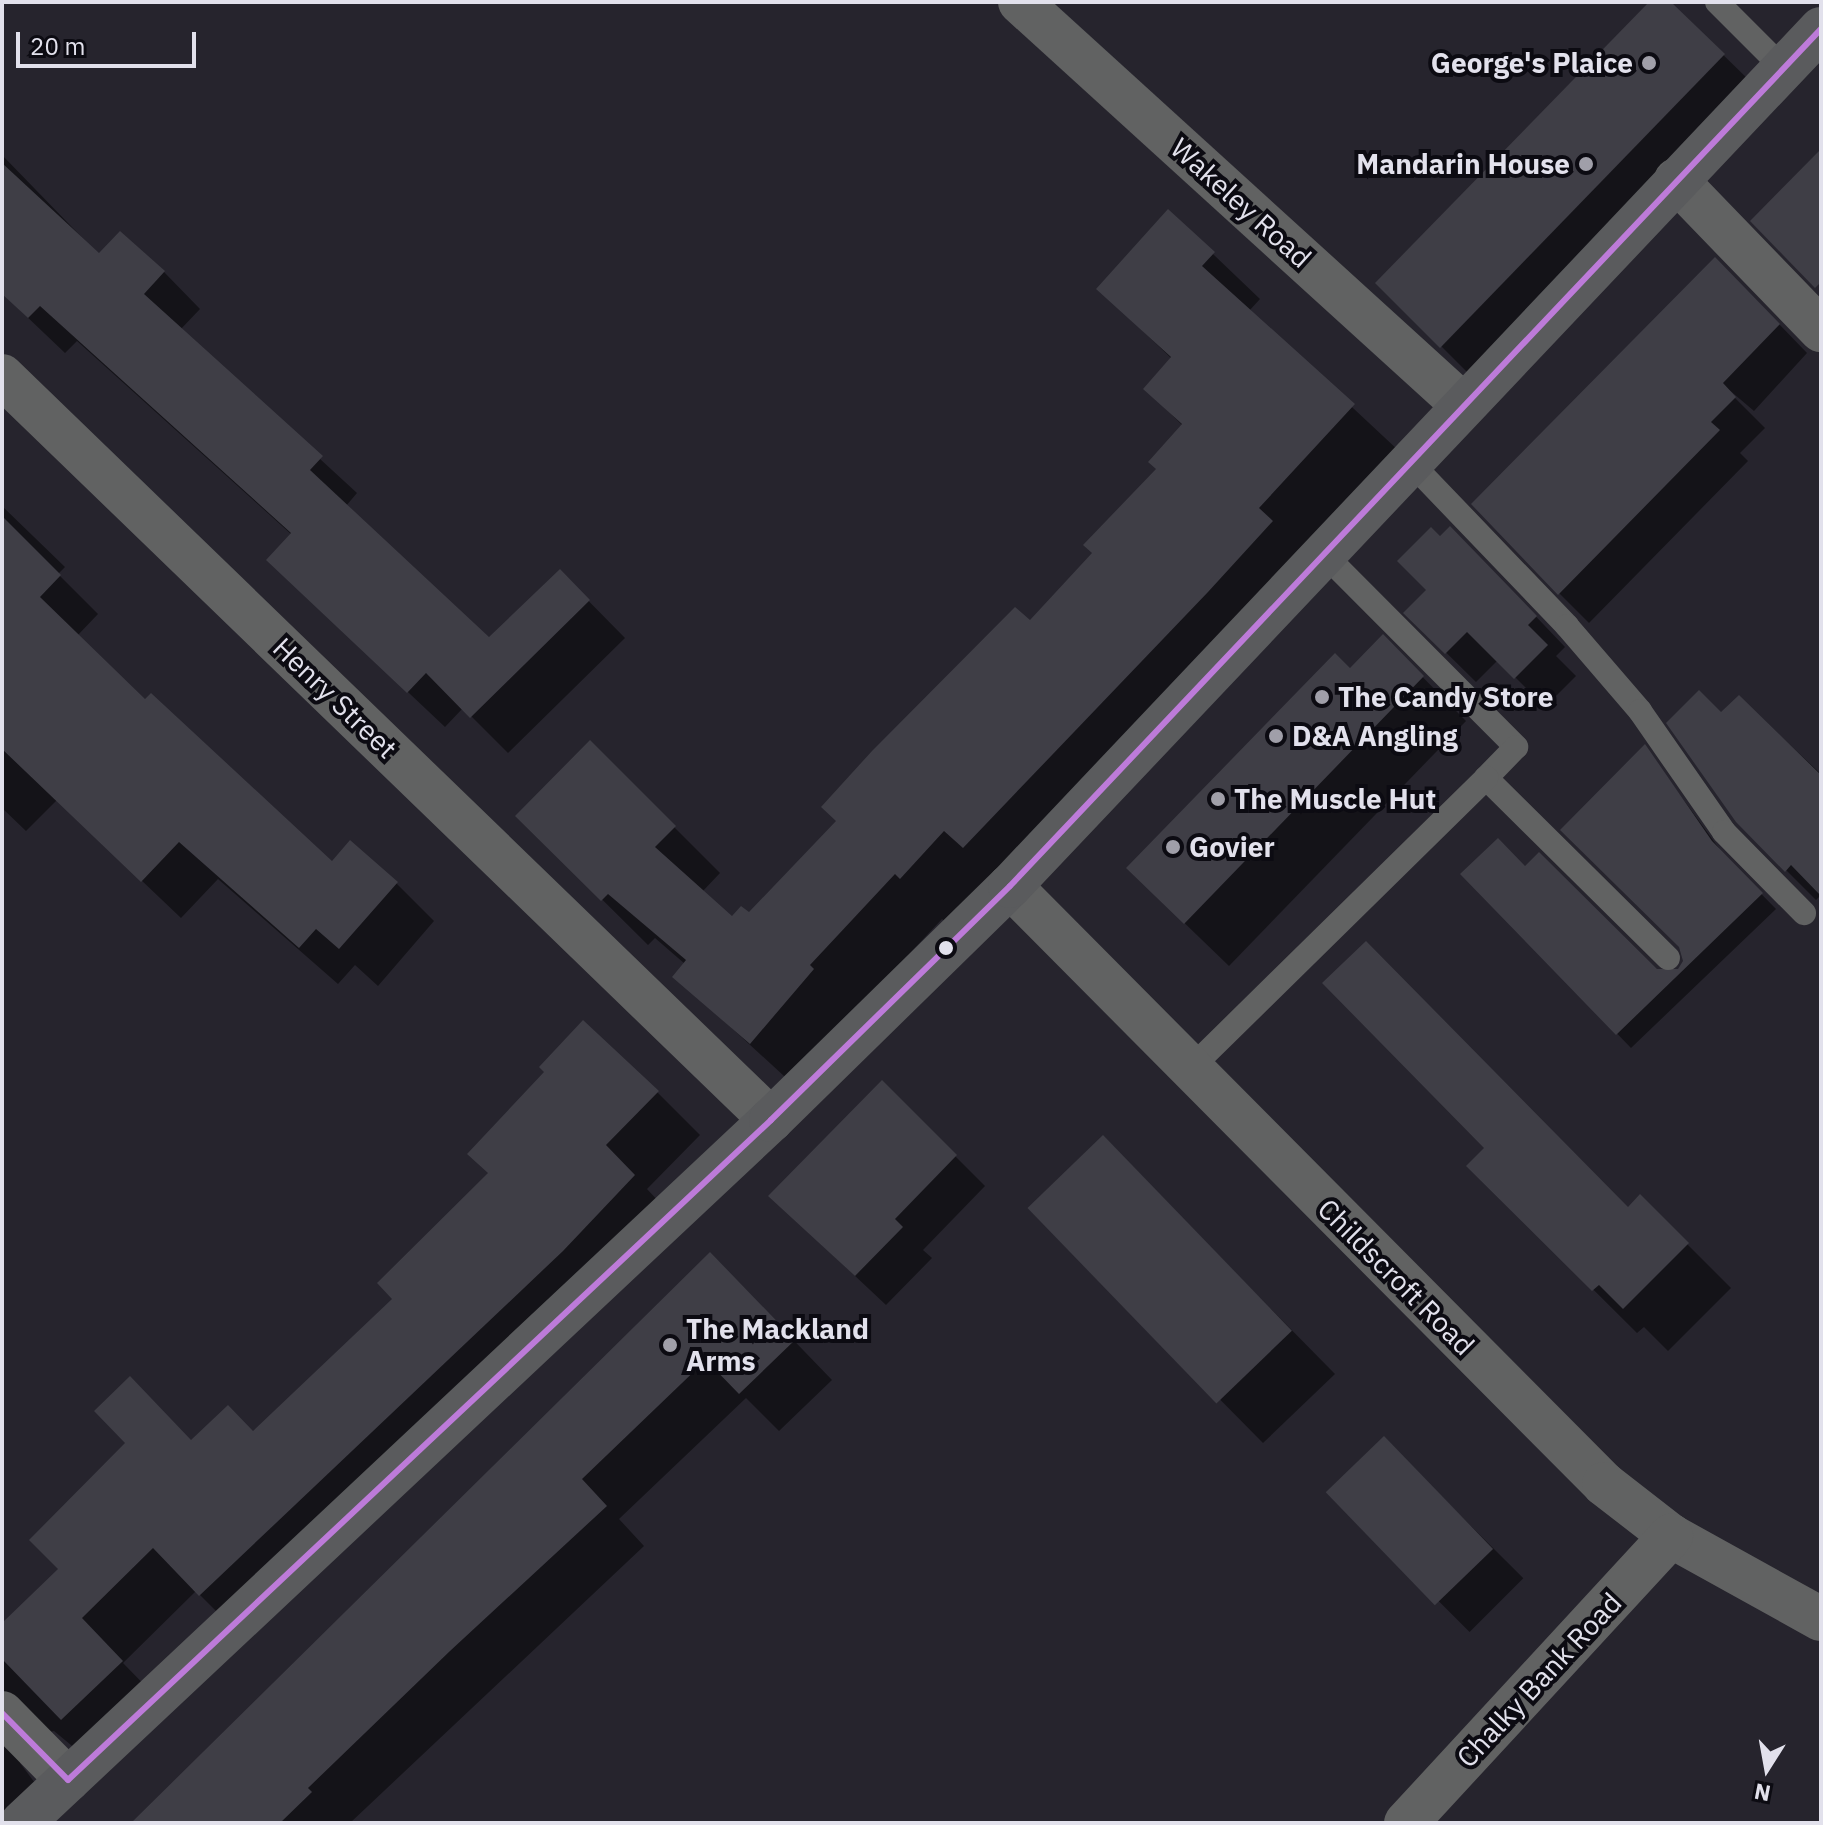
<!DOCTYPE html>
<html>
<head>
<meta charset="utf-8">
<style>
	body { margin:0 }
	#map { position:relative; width:1823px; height:1825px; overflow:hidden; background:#26242d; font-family:"IBM Plex Sans",sans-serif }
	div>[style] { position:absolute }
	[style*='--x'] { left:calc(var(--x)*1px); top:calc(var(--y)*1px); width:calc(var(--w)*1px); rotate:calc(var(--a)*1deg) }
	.shadow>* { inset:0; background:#0007; transform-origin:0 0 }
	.building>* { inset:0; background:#3f3e46; transform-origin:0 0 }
	.lane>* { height:24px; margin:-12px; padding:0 12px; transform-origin:12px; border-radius:12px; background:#616262 }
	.street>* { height:44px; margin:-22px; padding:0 22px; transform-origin:22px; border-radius:22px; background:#616262 }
	.secondary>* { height:44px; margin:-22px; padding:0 22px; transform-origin:22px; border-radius:22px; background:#5a5b5d }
	.bus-1>* { height:6px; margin:-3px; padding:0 3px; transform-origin:3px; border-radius:3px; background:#bd7bd9 }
	.dots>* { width:22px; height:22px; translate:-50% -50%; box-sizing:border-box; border:4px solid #0c0b12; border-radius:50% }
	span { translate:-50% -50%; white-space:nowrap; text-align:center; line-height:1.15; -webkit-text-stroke:8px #0c0b12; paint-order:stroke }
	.poi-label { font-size:28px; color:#e2e1ec; font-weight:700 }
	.right { translate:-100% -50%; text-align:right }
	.left { translate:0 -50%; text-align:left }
	.street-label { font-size:28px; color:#e2e1ec }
	.frame { position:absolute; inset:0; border:4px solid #e2e1ec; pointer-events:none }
	.north { position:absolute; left:1727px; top:1729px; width:80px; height:80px; -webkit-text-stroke:6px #0c0b12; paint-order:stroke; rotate:191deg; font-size:22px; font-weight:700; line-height:32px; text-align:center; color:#e2e1ec }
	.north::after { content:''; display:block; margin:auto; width:28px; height:36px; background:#e2e1ec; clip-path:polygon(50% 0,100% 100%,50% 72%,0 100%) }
	.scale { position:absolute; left:16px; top:32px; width:180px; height:36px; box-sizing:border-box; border:4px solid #e2e1ec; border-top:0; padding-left:10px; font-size:24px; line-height:28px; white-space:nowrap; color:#e2e1ec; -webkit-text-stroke:6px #0c0b12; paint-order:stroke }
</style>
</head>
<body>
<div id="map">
	<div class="shadow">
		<i style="clip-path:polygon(1651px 2px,1669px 2px,1754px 85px,1471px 376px,1378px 283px)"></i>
		<i style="clip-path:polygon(2px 155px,100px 256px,120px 233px,164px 272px,200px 309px,180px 330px,357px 493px,346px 506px,489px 640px,560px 572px,625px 638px,508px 753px,463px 708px,445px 727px,268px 560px,292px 535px,77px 341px,65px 353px,2px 293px)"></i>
		<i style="clip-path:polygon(1169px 212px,1260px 299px,1249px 311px,1399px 451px,947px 923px,942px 919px,855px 1012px,797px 1088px,675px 976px,685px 964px,655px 938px,648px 945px,518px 816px,590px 743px,720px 873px,702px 892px,732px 919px,749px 915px,1095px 554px,1158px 470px,1183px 426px,1146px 389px,1172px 359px,1099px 289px)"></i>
		<i style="clip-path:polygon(1745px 289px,1807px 353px,1754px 411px,1714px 377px,1765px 428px,1740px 453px,1748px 461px,1589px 623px,1559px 593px)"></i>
		<i style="clip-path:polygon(2px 506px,65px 567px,58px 574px,98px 614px,77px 636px,145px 702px,332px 864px,396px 883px,434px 921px,378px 986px,355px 965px,338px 984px,218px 879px,181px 918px,57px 800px,26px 831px,2px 808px)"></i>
		<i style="clip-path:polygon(1440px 539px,1480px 558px,1565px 647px,1556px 656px,1576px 676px,1545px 707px,1498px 660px,1476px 682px,1406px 613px,1428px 590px)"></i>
		<i style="clip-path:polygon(1383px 637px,1466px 721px,1229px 966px,1172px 911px,1350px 670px)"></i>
		<i style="clip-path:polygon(1739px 697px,1821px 774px,1821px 895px,1816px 900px,1737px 821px,1721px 715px)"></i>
		<i style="clip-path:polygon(1645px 747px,1726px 858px,1776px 909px,1631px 1048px,1463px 874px,1525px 868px,1657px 971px,1679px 971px,1685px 961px)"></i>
		<i style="clip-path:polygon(882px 1083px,985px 1186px,923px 1250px,932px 1258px,886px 1305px,770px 1196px)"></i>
		<i style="clip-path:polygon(657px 1092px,700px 1135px,647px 1189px,676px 1220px,243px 1638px,196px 1591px,123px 1663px,164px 1705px,77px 1750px,54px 1731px,28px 1737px,20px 1763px,38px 1787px,2px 1822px,2px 1625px,192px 1441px,254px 1433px)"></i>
		<i style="clip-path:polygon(1469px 1166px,1628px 1210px,1640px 1197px,1731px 1288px,1668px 1351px,1644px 1327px,1637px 1333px)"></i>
		<i style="clip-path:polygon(1146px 1182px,1335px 1374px,1263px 1443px,1031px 1208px)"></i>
		<i style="clip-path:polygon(748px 1293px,832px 1380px,779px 1431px,746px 1398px,619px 1519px,644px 1546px,350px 1823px,132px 1823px)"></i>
		<i style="left:1384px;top:1439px;width:197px;height:76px;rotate:45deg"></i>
	</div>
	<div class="building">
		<i style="clip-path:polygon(1649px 2px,1671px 2px,1725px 54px,1440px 348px,1375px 283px)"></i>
		<i style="clip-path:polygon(1821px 149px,1821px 282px,1815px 288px,1750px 221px)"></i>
		<i style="clip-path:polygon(2px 163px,99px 253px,120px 231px,165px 271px,144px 294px,323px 456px,310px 470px,489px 637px,560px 569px,590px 600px,470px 718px,426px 673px,407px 693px,266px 560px,291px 533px,40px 306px,28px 318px,2px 294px)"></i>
		<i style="clip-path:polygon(1168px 209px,1215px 252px,1202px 266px,1355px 404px,1259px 508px,1273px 521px,1208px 592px,963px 848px,944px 831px,900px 879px,895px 874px,810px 965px,814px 969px,750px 1044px,672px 977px,686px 960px,608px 894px,601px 901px,515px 816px,590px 740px,676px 826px,655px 847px,732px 916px,741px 906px,749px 912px,836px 821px,821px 807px,872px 751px,1015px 607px,1030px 620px,1092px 553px,1083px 545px,1156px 469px,1148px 462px,1182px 424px,1143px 389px,1171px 357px,1096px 289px)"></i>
		<i style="clip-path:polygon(1715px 257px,1780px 324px,1723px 383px,1736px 397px,1711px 422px,1720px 430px,1558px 595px,1471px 504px)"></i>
		<i style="clip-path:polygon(2px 516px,61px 575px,40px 597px,145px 699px,151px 693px,332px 861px,350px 840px,398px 882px,339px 949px,316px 929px,299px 948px,179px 842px,141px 882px,2px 749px)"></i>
		<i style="clip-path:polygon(1450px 526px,1537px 616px,1528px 625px,1548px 645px,1514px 679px,1467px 632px,1445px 654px,1403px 613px,1426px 590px,1397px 561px,1431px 527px,1440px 536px)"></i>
		<i style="clip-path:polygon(1383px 634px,1424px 676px,1184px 924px,1126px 868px,1335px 653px,1350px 668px)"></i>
		<i style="clip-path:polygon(1699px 690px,1721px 712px,1739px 695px,1821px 775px,1821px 896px,1791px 865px,1785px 872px,1736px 822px,1666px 723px)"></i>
		<i style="clip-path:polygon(1645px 744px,1712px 841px,1763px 893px,1616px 1035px,1460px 874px,1498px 838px,1525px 866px,1539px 852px,1657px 969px,1678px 969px,1683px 961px,1679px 947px,1560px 830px)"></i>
		<i style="clip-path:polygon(1366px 941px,1628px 1207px,1640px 1194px,1689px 1243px,1623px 1309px,1599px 1285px,1592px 1291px,1466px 1166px,1484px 1148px,1322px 983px)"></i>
		<i style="clip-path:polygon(583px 1020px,659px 1091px,606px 1145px,635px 1175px,563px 1251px,199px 1596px,153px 1548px,82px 1618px,123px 1661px,61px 1720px,2px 1659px,2px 1623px,58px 1569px,29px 1540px,125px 1443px,94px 1411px,130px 1376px,191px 1440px,228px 1405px,253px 1431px,392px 1299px,377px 1283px,488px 1173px,467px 1154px,544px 1072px,539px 1067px)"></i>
		<i style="clip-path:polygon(882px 1080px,957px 1155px,895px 1219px,903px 1227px,855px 1276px,768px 1196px)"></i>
		<i style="left:1103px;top:1135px;width:272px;height:105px;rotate:46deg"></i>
		<i style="clip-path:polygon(710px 1252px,795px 1340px,739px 1394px,706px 1360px,582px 1479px,607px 1506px,450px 1651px,308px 1788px,312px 1792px,280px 1823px,131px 1823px)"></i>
		<i style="left:1384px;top:1436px;width:157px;height:81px;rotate:46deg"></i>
	</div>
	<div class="lane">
		<i style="--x:1717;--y:2;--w:93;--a:45"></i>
		<i style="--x:1410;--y:462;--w:227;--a:46.2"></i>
		<i style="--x:1567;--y:626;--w:112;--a:49.3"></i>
		<i style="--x:1640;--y:711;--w:147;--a:55.2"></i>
		<i style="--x:1724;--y:832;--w:114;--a:45.4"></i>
		<i style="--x:1325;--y:555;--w:271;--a:45.1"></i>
		<i style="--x:1516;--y:747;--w:43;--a:134.1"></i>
		<i style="--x:1486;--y:778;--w:256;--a:44.7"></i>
		<i style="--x:1189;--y:1070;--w:417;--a:-44.5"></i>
	</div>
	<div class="street">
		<i style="--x:1020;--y:2;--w:597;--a:42.29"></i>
		<i style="--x:1676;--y:180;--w:209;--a:46"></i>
		<i style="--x:2;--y:376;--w:1070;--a:44.05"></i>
		<i style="--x:1010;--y:886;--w:843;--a:45.19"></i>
		<i style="--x:1604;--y:1484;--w:85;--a:37.8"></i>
		<i style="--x:1671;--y:1536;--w:171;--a:29"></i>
		<i style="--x:2;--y:1713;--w:94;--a:45.4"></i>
		<i style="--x:1406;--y:1823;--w:391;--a:-47.3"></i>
	</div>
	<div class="secondary">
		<i style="--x:22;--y:1823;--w:1027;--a:-43.19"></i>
		<i style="--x:771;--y:1120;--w:334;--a:-44.4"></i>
		<i style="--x:1010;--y:886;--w:1180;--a:-46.58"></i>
	</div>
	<div class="bus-1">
		<i style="--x:2;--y:1713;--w:94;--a:45.4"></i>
		<i style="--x:68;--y:1780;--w:964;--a:-43.19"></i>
		<i style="--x:771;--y:1120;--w:334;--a:-44.4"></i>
		<i style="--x:1010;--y:886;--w:1180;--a:-46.58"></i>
	</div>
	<div class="dots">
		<i style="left:1649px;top:63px;background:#a09fa9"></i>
		<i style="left:1586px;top:164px;background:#a09fa9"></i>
		<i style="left:1322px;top:697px;background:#a09fa9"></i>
		<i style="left:1276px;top:736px;background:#a09fa9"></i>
		<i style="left:1218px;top:799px;background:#a09fa9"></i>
		<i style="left:1173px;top:847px;background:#a09fa9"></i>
		<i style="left:946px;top:948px;background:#e2e1ec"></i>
		<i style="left:670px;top:1345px;background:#a09fa9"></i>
	</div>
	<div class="poi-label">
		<span class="right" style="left:1633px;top:63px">George's Plaice</span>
		<span class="right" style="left:1570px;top:164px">Mandarin House</span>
		<span class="left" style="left:1338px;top:697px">The Candy Store</span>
		<span class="left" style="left:1292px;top:736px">D&amp;A Angling</span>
		<span class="left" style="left:1234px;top:799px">The Muscle Hut</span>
		<span class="left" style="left:1189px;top:847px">Govier</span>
		<span class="left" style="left:686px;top:1345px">The Mackland<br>Arms</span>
	</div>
	<div class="street-label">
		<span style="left:1241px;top:203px;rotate:42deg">Wakeley Road</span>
		<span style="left:335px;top:698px;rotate:44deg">Henry Street</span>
		<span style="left:1396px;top:1277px;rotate:45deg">Childscroft Road</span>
		<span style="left:1539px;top:1680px;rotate:-47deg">Chalky Bank Road</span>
	</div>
	<div class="frame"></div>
	<div class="north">N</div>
	<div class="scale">20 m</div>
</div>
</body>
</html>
